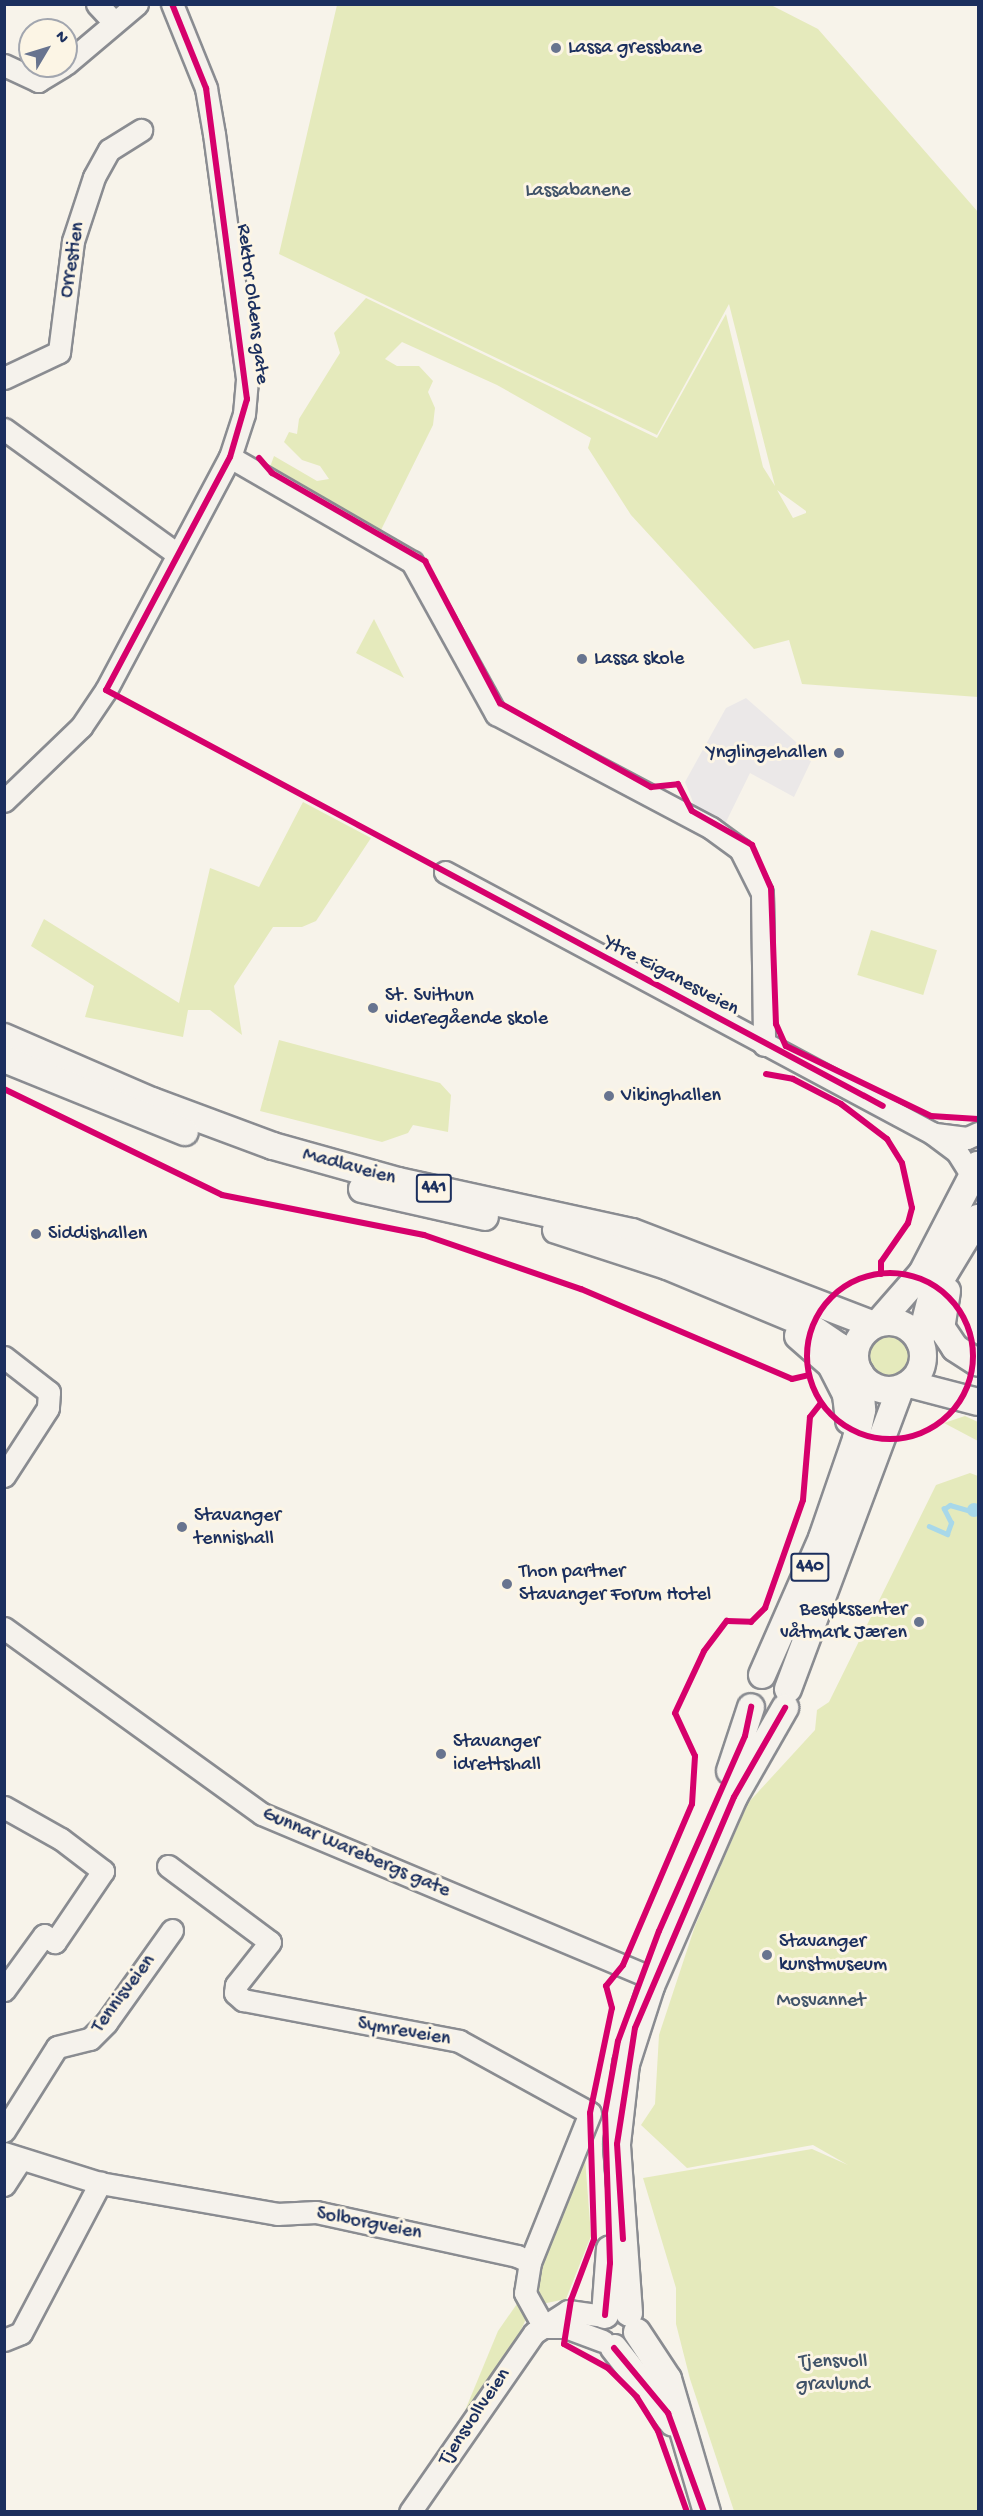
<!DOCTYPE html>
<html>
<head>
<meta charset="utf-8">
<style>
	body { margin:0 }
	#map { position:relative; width:983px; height:2516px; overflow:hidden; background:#f7f3ea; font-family:"Gochi Hand",sans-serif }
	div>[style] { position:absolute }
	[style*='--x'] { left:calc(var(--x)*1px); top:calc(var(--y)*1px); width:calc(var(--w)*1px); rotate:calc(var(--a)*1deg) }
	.built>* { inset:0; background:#ebe8e8 }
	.green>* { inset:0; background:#e5eabc; transform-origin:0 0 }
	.round { border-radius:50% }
	.water>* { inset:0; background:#a8d8e9 }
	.stream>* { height:4.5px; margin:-2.25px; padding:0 2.25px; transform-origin:2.25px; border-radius:2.25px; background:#a8d8e9 }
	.roads { filter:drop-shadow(2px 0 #8a8c91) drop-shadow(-2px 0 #8a8c91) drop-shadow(0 2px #8a8c91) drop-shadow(0 -2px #8a8c91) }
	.minor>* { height:21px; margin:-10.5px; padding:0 10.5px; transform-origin:10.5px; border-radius:10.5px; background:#f5f2ec }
	.major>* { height:26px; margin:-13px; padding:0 13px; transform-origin:13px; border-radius:13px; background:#f5f2ec }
	.major>.ring { margin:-13px; padding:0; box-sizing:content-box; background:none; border:26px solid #f5f2ec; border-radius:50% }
	.cycleway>* { height:6px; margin:-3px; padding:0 3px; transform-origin:3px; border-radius:3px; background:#d6006c }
	.cycleway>.ring { margin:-3px; padding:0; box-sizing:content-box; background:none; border:6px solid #d6006c; border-radius:50% }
	.dots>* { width:16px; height:16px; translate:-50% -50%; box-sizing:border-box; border:3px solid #fcf5e5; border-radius:50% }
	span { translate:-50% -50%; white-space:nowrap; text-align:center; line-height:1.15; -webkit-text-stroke:6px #fcf5e5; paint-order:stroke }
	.shield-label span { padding:2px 4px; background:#fcf5e5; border:2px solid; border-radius:4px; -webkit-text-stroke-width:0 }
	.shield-label { font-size:18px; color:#1b2f5e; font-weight:700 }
	.poi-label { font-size:20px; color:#1b2f5e }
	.left { translate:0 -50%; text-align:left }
	.right { translate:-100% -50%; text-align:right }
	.park-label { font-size:20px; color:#405369 }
	.street-label { font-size:20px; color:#1b2f5e }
	.frame { position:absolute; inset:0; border:6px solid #1b2f5e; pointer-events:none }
	.north { position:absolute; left:18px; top:18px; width:60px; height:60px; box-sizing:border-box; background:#fcf5e5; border:2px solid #a2a6af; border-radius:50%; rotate:52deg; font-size:16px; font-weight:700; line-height:24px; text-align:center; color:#1b2f5e }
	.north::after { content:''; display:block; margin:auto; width:21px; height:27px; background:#68748f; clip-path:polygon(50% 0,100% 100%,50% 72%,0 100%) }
</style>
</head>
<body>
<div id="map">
	<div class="built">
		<i style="clip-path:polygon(746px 698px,813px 757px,794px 797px,750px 773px,725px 824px,697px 812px,685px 782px,726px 708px)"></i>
	</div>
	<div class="green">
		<i style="clip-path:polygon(evenodd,337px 5px,771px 5px,818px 29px,978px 212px,978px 697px,802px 684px,789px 640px,754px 649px,631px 515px,588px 448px,591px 438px,497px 385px,402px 342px,385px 359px,397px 366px,419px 366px,433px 381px,428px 392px,435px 408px,433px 425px,381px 530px,270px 467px,274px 456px,317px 481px,329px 479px,320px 466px,302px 460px,284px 442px,289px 432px,297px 434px,299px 419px,340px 353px,334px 333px,366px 298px,657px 438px,726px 314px,763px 467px,775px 486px,729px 304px,657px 435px,279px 254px,337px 5px,777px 490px,806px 511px,806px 513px,793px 518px,777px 490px)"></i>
		<i style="clip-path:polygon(374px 619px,404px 678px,356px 653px)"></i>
		<i style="clip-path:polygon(303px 802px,371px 838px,316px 921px,302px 927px,273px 927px,234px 986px,242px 1035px,210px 1010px,188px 1010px,183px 1037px,85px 1017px,94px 986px,31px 946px,44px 919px,179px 1003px,210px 868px,259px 887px)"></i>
		<i style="left:871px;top:930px;width:69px;height:47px;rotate:17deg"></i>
		<i style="clip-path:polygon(279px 1040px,440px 1083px,451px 1095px,448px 1132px,413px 1125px,408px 1133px,382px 1142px,260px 1111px)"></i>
		<i class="round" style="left:865px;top:1332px;width:48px;height:48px"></i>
		<i style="clip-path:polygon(965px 1416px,978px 1422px,978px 1441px,944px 1423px)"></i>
		<i style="clip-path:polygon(970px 1473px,978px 1476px,978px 2511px,734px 2511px,690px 2379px,676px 2324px,676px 2288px,643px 2178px,812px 2149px,848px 2165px,813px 2145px,687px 2168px,641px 2125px,655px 2104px,659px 2035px,695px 1926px,748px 1803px,815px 1730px,817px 1710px,829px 1702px,936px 1485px)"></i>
		<i style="clip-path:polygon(585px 2158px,591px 2236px,566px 2299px,542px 2304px,537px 2287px,546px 2253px)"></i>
		<i style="clip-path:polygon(519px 2301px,526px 2319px,519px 2334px,464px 2413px,498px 2331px)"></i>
	</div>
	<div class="water">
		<i class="round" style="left:967px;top:1503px;width:14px;height:14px"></i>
	</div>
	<div class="stream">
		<i style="--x:929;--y:1526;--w:20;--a:24"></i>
		<i style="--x:947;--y:1534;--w:12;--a:-70"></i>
		<i style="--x:951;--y:1523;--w:16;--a:-117"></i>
		<i style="--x:944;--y:1509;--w:7;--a:-34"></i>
		<i style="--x:950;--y:1505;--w:29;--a:16"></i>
	</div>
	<div class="roads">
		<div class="minor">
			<i style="--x:97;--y:4;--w:25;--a:47"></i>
			<i style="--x:66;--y:64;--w:93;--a:-40.2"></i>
			<i style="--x:4;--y:65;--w:38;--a:25"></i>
			<i style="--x:38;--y:81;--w:29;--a:-31"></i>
			<i style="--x:4;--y:378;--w:61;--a:-25.3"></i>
			<i style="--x:59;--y:352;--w:112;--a:-82.8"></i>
			<i style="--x:73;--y:241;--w:67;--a:-71.8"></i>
			<i style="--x:94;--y:177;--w:31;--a:-61"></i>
			<i style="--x:109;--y:150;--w:38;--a:-32"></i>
			<i style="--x:4;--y:429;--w:212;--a:35.8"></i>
			<i style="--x:230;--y:457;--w:210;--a:30"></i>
			<i style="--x:412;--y:562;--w:174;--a:61.1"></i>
			<i style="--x:496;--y:714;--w:243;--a:27.9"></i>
			<i style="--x:711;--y:828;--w:36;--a:36"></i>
			<i style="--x:740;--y:849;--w:49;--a:63.4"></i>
			<i style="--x:762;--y:893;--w:152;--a:89.2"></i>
			<i style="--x:4;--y:801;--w:107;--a:-43.9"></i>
			<i style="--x:81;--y:727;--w:45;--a:-56"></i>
			<i style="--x:106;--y:690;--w:264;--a:-62"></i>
			<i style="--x:230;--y:457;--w:45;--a:-72"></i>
			<i style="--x:244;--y:414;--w:36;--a:-85"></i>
			<i style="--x:247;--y:378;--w:246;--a:-97.7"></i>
			<i style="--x:214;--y:134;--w:47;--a:-99.9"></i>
			<i style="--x:206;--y:88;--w:91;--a:-112"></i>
			<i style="--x:445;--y:872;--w:553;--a:28.19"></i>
			<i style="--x:932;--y:1133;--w:31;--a:37"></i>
			<i style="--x:957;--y:1152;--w:31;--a:58"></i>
			<i style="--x:935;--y:1134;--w:32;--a:7"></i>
			<i style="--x:967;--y:1138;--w:12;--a:-24"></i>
			<i style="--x:4;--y:1357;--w:57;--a:37.9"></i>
			<i style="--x:49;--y:1392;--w:16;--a:94"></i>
			<i style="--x:48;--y:1408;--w:81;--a:122.9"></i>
			<i style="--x:4;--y:1628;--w:318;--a:35.8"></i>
			<i style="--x:262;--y:1814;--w:412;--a:22.8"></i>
			<i style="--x:4;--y:1807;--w:65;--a:29.3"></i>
			<i style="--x:61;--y:1839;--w:53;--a:37.3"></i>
			<i style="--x:103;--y:1871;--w:86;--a:124.1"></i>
			<i style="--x:55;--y:1942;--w:13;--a:-148"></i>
			<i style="--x:44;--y:1935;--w:68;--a:126"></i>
			<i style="--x:168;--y:1866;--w:127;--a:36.7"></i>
			<i style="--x:270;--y:1942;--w:55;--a:128.3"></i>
			<i style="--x:236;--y:1985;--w:8;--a:97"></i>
			<i style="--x:235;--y:1993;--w:11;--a:41"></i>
			<i style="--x:243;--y:2000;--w:220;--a:10.7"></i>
			<i style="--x:459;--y:2041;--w:149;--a:28.8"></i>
			<i style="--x:590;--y:2113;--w:161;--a:111.9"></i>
			<i style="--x:4;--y:2131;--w:99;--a:-57.8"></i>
			<i style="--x:57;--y:2047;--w:34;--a:-14"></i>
			<i style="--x:90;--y:2039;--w:23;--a:-45"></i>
			<i style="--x:106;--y:2023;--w:114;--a:-54.6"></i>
			<i style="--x:4;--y:2153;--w:101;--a:17.4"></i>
			<i style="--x:100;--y:2183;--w:180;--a:9.9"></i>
			<i style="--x:277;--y:2214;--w:39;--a:-3"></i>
			<i style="--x:316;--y:2212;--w:206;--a:12.3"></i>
			<i style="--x:517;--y:2256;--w:14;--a:25"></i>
			<i style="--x:530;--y:2262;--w:31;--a:99"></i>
			<i style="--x:525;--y:2293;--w:39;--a:61"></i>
			<i style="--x:4;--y:2185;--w:30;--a:-57"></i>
			<i style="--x:544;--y:2327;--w:21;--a:0"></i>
			<i style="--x:565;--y:2327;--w:40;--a:20.2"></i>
			<i style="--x:4;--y:2340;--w:18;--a:-22"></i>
			<i style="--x:21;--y:2333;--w:170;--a:-62.2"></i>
			<i style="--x:410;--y:2512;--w:218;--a:-55.3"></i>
			<i style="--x:534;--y:2333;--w:40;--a:-32.9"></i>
			<i style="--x:568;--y:2311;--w:37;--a:8"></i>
		</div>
		<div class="major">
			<i style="--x:4;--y:1037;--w:161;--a:23.4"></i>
			<i style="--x:152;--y:1101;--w:129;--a:20.4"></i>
			<i style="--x:273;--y:1146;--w:130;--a:15.6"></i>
			<i style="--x:398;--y:1181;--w:239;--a:12.3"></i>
			<i style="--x:632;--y:1232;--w:259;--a:21"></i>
			<i style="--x:4;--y:1059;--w:195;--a:22"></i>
			<i style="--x:362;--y:1189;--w:126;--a:12.8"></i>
			<i style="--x:556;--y:1230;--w:117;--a:18"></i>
			<i style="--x:667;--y:1266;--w:151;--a:22.6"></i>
			<i style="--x:806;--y:1324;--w:41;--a:34.1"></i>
			<i style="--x:840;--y:1347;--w:27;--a:51"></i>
			<i style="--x:947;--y:1291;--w:36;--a:99"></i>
			<i style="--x:941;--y:1327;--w:25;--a:56"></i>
			<i style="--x:955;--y:1348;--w:27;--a:33"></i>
			<i class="ring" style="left:855px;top:1322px;width:42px;height:42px"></i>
			<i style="--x:879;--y:1322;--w:65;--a:-48.7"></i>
			<i style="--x:922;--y:1273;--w:122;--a:-62.6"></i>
			<i style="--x:798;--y:1336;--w:44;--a:41.3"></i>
			<i style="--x:831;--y:1365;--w:34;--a:63"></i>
			<i style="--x:846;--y:1395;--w:26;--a:83"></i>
			<i style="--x:920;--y:1342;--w:49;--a:-76"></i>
			<i style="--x:932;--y:1294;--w:89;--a:-58.8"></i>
			<i style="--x:909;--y:1384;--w:71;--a:14.6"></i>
			<i style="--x:762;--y:1675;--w:150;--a:-66.3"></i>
			<i style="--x:822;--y:1538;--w:105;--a:-71"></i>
			<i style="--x:856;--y:1439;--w:30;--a:-78"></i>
			<i style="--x:862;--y:1410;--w:37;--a:-93"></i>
			<i style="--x:788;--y:1689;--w:320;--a:-69.5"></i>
			<i style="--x:730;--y:1771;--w:67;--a:-71.8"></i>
			<i style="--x:629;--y:2313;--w:169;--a:-94.1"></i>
			<i style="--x:617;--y:2144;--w:81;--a:-83.6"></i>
			<i style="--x:626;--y:2064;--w:82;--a:-72.2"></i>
			<i style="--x:651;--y:1986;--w:206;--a:-66.3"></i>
			<i style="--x:734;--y:1797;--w:103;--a:-60.2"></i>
			<i style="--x:605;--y:2315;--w:66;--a:-85.7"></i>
			<i style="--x:637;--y:2332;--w:56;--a:56.6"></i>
			<i style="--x:668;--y:2379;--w:139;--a:73.7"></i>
			<i style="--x:614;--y:2348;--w:95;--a:51.8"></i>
		</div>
	</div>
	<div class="cycleway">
		<i style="--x:172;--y:4;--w:91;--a:68"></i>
		<i style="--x:206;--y:88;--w:314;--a:82.5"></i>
		<i style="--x:247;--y:399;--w:60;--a:106.3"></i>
		<i style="--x:230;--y:457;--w:264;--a:118"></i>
		<i style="--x:106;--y:690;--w:881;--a:28.16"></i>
		<i style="--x:259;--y:458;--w:20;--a:49"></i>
		<i style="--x:272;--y:473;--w:177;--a:29.9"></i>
		<i style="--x:425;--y:561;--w:161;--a:62.2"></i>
		<i style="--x:500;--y:703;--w:173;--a:29.1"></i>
		<i style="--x:651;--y:787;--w:27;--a:-6"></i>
		<i style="--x:678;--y:784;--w:30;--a:63"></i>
		<i style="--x:692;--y:811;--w:69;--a:29.5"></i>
		<i style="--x:752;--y:845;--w:47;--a:66.2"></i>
		<i style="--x:771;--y:888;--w:136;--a:87.9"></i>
		<i style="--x:776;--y:1024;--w:24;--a:66"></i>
		<i style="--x:786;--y:1046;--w:161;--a:25.8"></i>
		<i style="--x:931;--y:1116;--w:47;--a:3.7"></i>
		<i style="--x:766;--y:1074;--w:27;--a:10"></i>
		<i style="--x:793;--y:1079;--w:54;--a:27.5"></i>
		<i style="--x:841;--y:1104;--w:58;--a:37.3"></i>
		<i style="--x:887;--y:1139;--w:28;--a:58"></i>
		<i style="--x:902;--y:1163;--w:46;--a:77.5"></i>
		<i style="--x:912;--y:1208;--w:16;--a:105"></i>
		<i style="--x:908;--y:1223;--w:47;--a:124.7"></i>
		<i style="--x:881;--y:1262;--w:12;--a:90"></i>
		<i style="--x:4;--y:1089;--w:242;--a:25.9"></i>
		<i style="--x:222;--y:1195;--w:206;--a:11.2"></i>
		<i style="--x:424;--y:1235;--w:166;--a:19"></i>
		<i style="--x:581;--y:1289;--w:229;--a:23.1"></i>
		<i style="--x:792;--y:1379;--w:17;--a:-13"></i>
		<i class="ring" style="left:807px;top:1273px;width:160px;height:160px"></i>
		<i style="--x:623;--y:2239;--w:95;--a:-93.6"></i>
		<i style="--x:617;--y:2144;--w:117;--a:-81.2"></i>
		<i style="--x:635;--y:2028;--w:251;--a:-66.8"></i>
		<i style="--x:734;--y:1797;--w:103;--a:-60.2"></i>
		<i style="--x:605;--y:2315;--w:52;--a:-84.5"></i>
		<i style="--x:610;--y:2263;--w:150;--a:-91.9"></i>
		<i style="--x:605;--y:2113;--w:73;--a:-79.8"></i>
		<i style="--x:618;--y:2041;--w:117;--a:-69.6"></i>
		<i style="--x:659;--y:1931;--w:213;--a:-66.2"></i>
		<i style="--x:745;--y:1736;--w:30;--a:-78"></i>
		<i style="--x:614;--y:2348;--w:85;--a:50.3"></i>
		<i style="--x:668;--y:2413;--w:105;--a:70"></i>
		<i style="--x:687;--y:2512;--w:86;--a:-109.7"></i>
		<i style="--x:658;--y:2431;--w:40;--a:-122"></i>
		<i style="--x:637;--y:2397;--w:41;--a:-135"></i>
		<i style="--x:608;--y:2368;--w:50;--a:-151.4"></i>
		<i style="--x:564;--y:2344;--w:45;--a:-81"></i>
		<i style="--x:571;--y:2300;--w:65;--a:-69.3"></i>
		<i style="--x:594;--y:2239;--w:126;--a:-91.8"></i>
		<i style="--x:590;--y:2113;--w:107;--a:-78.2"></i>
		<i style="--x:612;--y:2008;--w:23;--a:-105"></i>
		<i style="--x:606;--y:1986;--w:27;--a:-51"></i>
		<i style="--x:623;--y:1965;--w:175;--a:-66.8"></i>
		<i style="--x:692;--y:1804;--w:48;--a:-86.4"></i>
		<i style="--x:695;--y:1756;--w:47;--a:-114.9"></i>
		<i style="--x:675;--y:1713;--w:68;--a:-64.9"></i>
		<i style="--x:704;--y:1651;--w:38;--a:-53"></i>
		<i style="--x:727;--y:1621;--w:24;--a:2"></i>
		<i style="--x:751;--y:1622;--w:20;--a:-45"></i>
		<i style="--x:765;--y:1608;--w:114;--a:-70.6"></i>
		<i style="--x:803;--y:1500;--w:83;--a:-85.2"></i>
		<i style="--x:810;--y:1417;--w:18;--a:-52"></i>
	</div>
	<div class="dots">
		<i style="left:556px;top:48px;background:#68748f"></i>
		<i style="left:582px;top:659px;background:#68748f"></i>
		<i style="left:839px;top:753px;background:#68748f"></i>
		<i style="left:373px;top:1008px;background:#68748f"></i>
		<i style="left:609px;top:1096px;background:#68748f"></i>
		<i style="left:36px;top:1234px;background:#68748f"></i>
		<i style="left:182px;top:1527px;background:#68748f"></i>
		<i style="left:507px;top:1584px;background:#68748f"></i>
		<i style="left:919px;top:1622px;background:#68748f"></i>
		<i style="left:441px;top:1754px;background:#68748f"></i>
		<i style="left:767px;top:1955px;background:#68748f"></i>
	</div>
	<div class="shield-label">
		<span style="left:434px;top:1188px">441</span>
		<span style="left:810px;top:1567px">440</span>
	</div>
	<div class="poi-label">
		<span class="left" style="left:568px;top:48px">Lassa gressbane</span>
		<span class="left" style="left:594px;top:659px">Lassa skole</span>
		<span class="right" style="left:827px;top:753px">Ynglingehallen</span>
		<span class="left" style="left:385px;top:1008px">St. Svithun<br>videregående skole</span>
		<span class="left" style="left:621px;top:1096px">Vikinghallen</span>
		<span class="left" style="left:48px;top:1234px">Siddishallen</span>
		<span class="left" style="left:194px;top:1528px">Stavanger<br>tennishall</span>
		<span class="left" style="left:519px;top:1584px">Thon partner<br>Stavanger Forum Hotel</span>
		<span class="right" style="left:907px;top:1622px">Besøkssenter<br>våtmark Jæren</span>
		<span class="left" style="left:453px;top:1754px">Stavanger<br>idrettshall</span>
		<span class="left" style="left:779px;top:1954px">Stavanger<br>kunstmuseum</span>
	</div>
	<div class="park-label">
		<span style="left:578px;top:191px">Lassabanene</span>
		<span style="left:821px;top:2001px">Mosvannet</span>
		<span style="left:833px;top:2374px">Tjensvoll<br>gravlund</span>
	</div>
	<div class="street-label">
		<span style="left:73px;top:260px;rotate:-81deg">Orrestien</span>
		<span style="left:252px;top:304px;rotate:83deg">Rektor Oldens gate</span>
		<span style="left:671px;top:976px;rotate:28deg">Ytre Eiganesveien</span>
		<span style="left:349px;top:1167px;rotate:15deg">Madlaveien</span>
		<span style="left:356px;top:1853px;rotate:23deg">Gunnar Warebergs gate</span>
		<span style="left:124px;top:1994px;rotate:-53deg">Tennisveien</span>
		<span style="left:404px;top:2032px;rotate:10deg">Symreveien</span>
		<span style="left:369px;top:2224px;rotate:11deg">Solborgveien</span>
		<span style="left:475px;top:2417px;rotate:-56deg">Tjensvollveien</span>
	</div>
	<div class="frame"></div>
	<div class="north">N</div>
</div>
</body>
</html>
